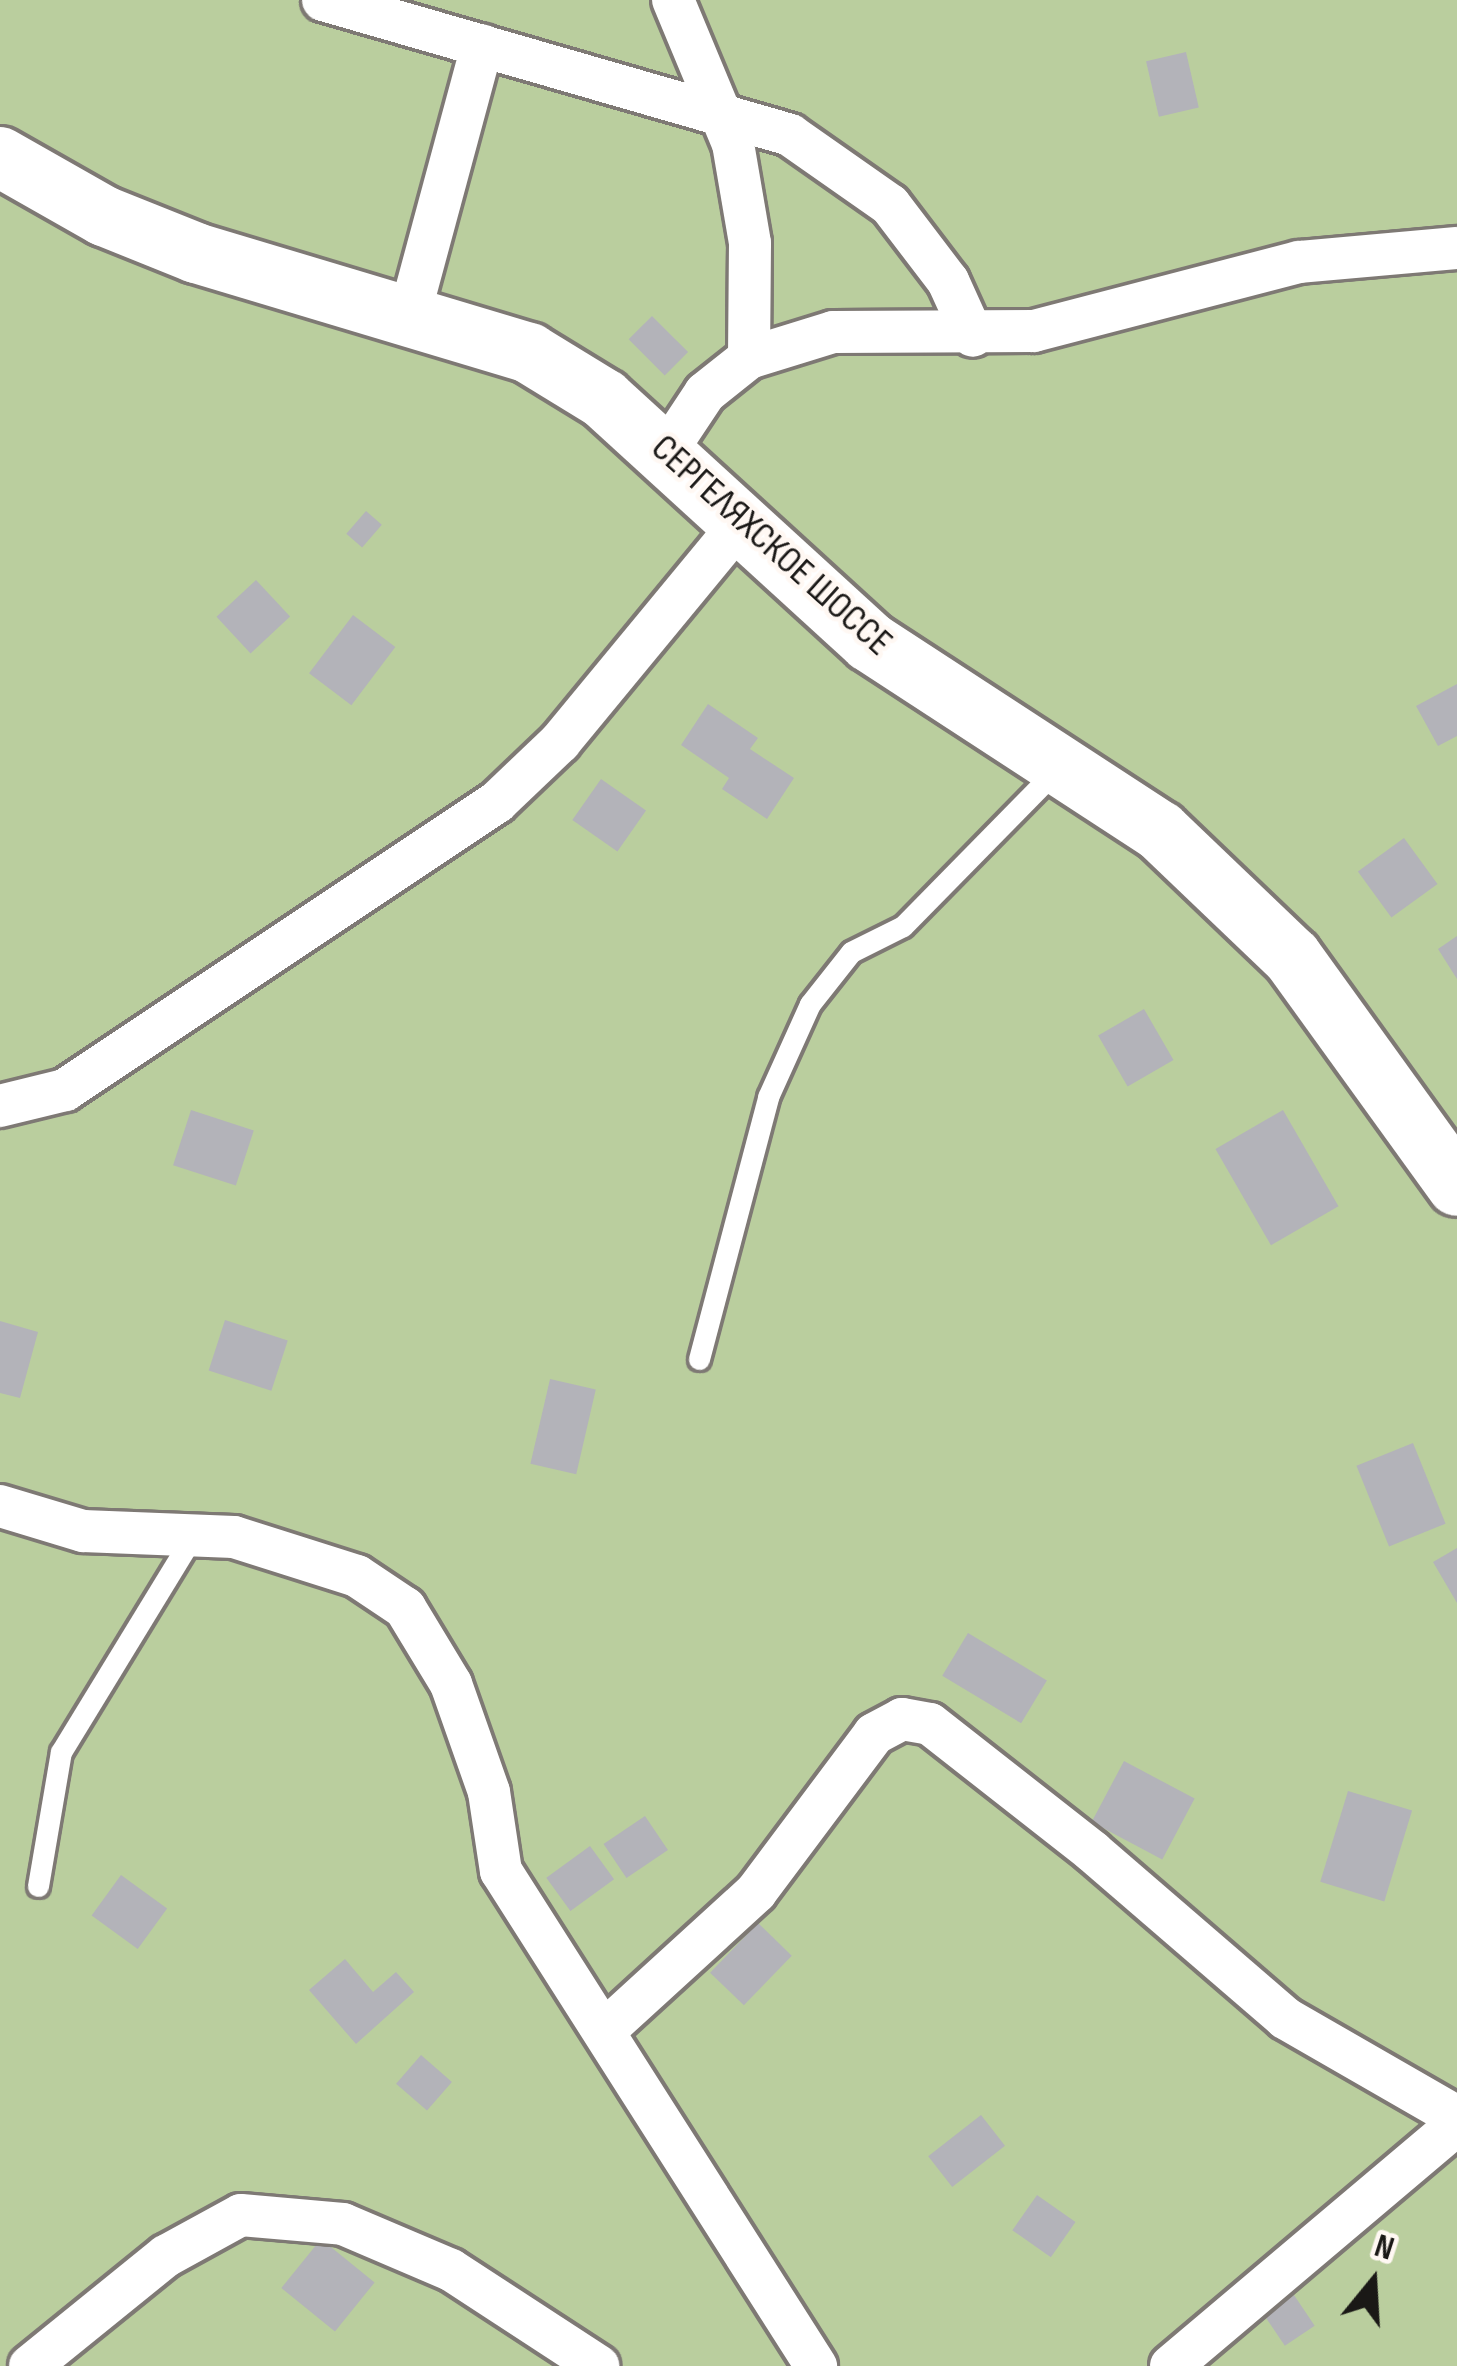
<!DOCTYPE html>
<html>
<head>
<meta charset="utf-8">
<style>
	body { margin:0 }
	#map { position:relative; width:1457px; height:2366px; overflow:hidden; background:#f1ebe6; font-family:"Sofia Sans Condensed",sans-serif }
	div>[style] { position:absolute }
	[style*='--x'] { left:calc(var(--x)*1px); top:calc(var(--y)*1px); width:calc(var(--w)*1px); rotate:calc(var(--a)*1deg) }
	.green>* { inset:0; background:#bace9e; transform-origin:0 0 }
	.building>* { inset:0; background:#b3b3b9; transform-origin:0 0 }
	.roads { filter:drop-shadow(3px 0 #7e7974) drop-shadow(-3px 0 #7e7974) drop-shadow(0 3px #7e7974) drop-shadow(0 -3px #7e7974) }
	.service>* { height:21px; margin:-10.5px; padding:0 10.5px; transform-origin:10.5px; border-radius:10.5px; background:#fff }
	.minor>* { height:42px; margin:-21px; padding:0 21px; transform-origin:21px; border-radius:21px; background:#fff }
	.secondary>* { height:60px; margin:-30px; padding:0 30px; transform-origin:30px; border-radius:30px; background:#fff }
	span { translate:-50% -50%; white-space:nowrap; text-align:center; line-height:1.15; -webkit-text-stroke:9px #fff8f3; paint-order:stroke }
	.street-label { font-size:39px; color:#1a1816 }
	.north { position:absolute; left:1313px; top:2222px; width:120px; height:120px; -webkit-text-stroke:9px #fff8f3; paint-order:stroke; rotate:18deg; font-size:33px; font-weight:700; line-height:48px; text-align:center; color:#1a1816 }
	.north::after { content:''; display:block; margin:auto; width:42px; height:54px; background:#1a1816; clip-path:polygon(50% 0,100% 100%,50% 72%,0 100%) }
</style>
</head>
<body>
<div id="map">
	<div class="green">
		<i style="left:0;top:0;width:1457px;height:2366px"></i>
	</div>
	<div class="building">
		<i style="left:1186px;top:52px;width:57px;height:41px;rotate:77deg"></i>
		<i style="left:652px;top:316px;width:51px;height:33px;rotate:45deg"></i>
		<i style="left:366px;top:511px;width:21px;height:30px;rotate:41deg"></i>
		<i style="left:256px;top:580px;width:50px;height:54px;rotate:47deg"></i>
		<i style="left:353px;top:615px;width:53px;height:73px;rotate:37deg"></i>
		<i style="clip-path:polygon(1457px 684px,1457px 736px,1438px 746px,1416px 706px)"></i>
		<i style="clip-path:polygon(708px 704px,758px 738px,750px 749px,794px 778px,767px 819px,722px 789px,729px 778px,681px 745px)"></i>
		<i style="left:601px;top:779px;width:55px;height:50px;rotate:35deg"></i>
		<i style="left:1404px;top:838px;width:57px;height:57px;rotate:54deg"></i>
		<i style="clip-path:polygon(1457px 936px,1457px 979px,1438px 949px)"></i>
		<i style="left:1144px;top:1009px;width:59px;height:53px;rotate:60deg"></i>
		<i style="left:191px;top:1110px;width:66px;height:58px;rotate:18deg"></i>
		<i style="left:1283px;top:1110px;width:111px;height:78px;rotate:60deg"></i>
		<i style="left:225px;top:1320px;width:66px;height:53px;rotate:18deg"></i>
		<i style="clip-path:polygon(0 1321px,38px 1332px,20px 1398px,0 1393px)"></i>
		<i style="left:550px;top:1379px;width:47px;height:87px;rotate:13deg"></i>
		<i style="left:1413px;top:1443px;width:87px;height:61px;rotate:68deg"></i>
		<i style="clip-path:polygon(1457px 1548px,1457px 1603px,1433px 1562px)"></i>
		<i style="left:968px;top:1633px;width:92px;height:50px;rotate:31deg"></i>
		<i style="left:1124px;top:1761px;width:80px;height:69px;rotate:28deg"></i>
		<i style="left:1348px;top:1791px;width:67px;height:95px;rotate:17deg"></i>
		<i style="left:645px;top:1816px;width:41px;height:50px;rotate:56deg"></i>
		<i style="left:590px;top:1846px;width:41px;height:54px;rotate:54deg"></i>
		<i style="left:121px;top:1875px;width:57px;height:50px;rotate:36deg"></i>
		<i style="left:758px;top:1923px;width:47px;height:69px;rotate:44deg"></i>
		<i style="clip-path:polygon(345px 1959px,373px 1992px,396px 1972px,414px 1992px,356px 2044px,309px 1990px)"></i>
		<i style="left:421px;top:2055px;width:41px;height:38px;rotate:41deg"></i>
		<i style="left:981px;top:2115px;width:39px;height:67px;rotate:52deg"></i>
		<i style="left:1037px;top:2195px;width:47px;height:43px;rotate:35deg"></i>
		<i style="left:321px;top:2239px;width:69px;height:63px;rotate:39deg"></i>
		<i style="left:1294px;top:2295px;width:37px;height:36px;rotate:56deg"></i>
	</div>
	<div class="roads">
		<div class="service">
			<i style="--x:699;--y:1359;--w:271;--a:-75.2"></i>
			<i style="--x:768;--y:1097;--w:102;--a:-65.7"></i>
			<i style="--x:810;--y:1004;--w:66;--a:-51.7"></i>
			<i style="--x:851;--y:952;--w:58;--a:-26.6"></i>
			<i style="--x:903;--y:926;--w:223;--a:-45.5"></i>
			<i style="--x:38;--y:1886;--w:136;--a:-80.3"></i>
			<i style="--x:61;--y:1752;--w:247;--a:-58.6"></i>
		</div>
		<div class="minor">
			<i style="--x:323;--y:0;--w:486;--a:16.1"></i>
			<i style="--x:790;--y:135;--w:122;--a:35"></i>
			<i style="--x:890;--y:205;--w:96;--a:52.7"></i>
			<i style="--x:948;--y:281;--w:60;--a:65.6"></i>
			<i style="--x:410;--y:313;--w:277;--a:-74.9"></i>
			<i style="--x:749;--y:358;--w:88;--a:-17.2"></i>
			<i style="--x:833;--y:332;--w:201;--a:-0.3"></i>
			<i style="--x:1034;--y:331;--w:274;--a:-14.6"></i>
			<i style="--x:1299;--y:262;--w:159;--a:-5.1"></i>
			<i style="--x:666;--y:452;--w:71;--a:-56.5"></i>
			<i style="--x:705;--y:393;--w:56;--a:-38.5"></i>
			<i style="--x:749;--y:358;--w:115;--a:-89.5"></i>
			<i style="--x:750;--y:243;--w:100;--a:-99.7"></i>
			<i style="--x:733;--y:144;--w:156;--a:-112.6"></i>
			<i style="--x:0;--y:1106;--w:67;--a:-13.8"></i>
			<i style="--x:65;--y:1090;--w:519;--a:-33.69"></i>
			<i style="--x:497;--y:802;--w:87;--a:-43.6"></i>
			<i style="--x:560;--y:742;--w:280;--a:-50.5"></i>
			<i style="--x:0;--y:1506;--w:87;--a:16.8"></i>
			<i style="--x:83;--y:1531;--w:151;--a:2.3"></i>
			<i style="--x:234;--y:1537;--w:129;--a:17.6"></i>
			<i style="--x:357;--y:1576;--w:58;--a:33.7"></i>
			<i style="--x:405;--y:1608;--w:89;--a:58.8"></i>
			<i style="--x:451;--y:1684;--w:114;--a:70.6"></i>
			<i style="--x:489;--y:1792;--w:80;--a:81.4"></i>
			<i style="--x:501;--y:1871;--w:587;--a:57.53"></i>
			<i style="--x:604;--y:2031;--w:206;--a:-42.4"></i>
			<i style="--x:756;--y:1892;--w:197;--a:-53.2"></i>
			<i style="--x:874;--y:1734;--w:32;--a:-28"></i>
			<i style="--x:902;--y:1719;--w:28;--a:10"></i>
			<i style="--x:930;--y:1724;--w:207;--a:38.1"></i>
			<i style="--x:1093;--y:1852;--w:254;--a:40.8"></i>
			<i style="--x:1285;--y:2018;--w:198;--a:29.9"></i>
			<i style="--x:30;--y:2366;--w:175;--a:-39"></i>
			<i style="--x:166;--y:2256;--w:85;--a:-28.7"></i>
			<i style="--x:241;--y:2215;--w:102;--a:5"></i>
			<i style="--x:343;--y:2224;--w:117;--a:23.1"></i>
			<i style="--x:451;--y:2270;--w:176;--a:33.1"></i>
			<i style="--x:1171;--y:2366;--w:375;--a:-40.2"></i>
		</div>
		<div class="secondary">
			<i style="--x:0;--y:157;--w:120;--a:29.6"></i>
			<i style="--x:104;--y:216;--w:99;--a:21.9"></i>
			<i style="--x:196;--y:253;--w:348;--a:16.7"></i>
			<i style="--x:529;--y:353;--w:88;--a:31.5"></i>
			<i style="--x:604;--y:399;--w:360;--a:42.4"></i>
			<i style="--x:870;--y:642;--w:346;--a:33.1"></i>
			<i style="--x:1160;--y:831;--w:182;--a:43.7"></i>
			<i style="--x:1292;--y:957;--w:282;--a:54.2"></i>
		</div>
	</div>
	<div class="street-label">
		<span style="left:771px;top:546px;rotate:42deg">СЕРГЕЛЯХСКОЕ ШОССЕ</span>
	</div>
	<div class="north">N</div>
</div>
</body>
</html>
